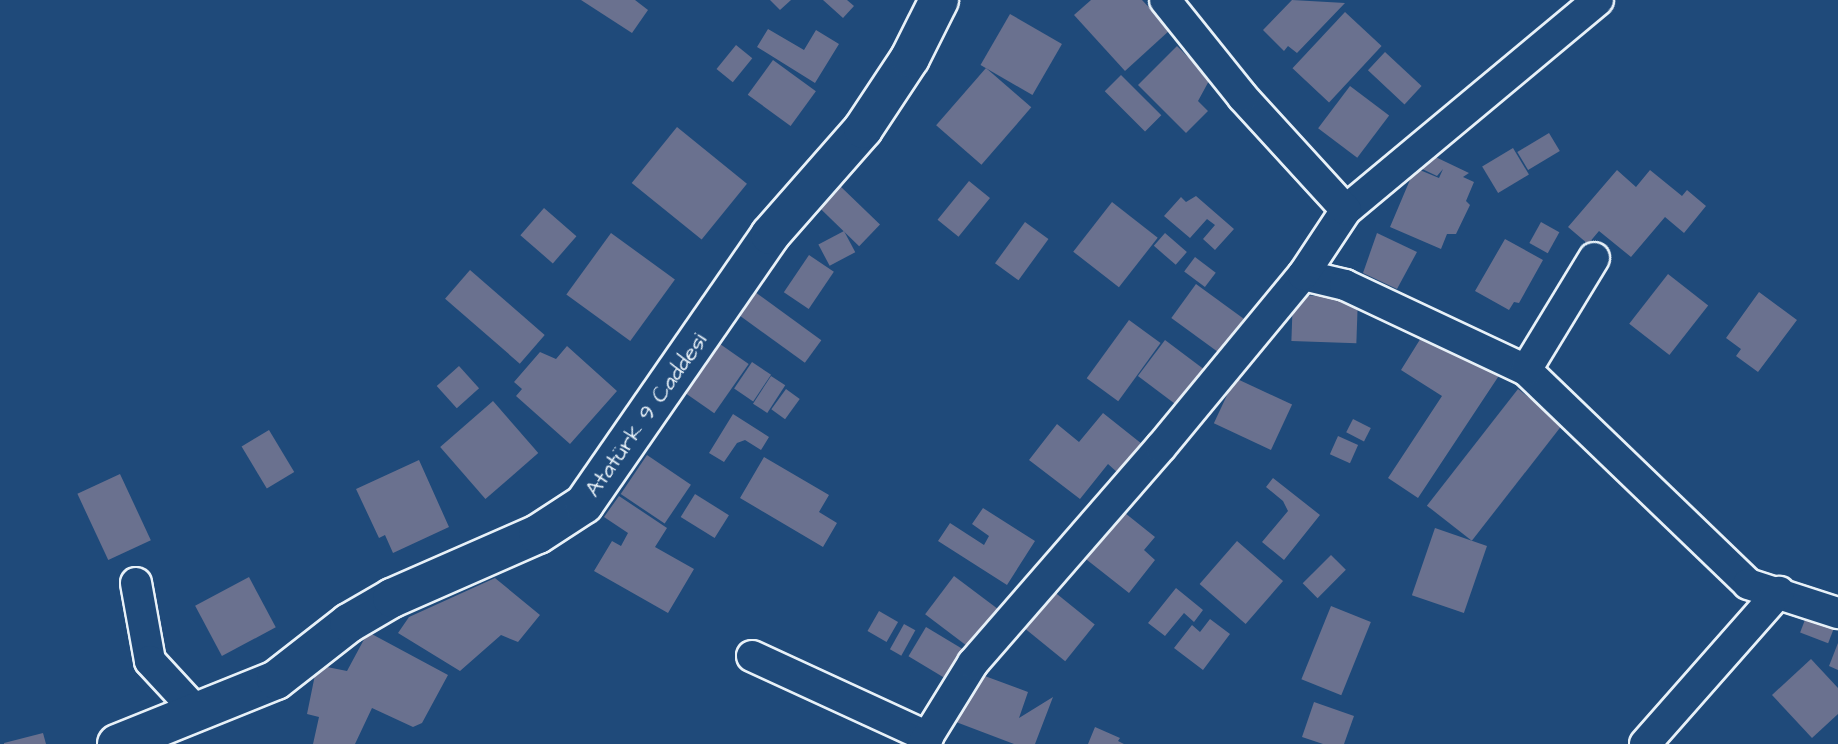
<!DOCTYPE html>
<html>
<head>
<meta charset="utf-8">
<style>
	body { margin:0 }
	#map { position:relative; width:1838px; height:744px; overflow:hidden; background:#1f4a7a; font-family:"Architects Daughter",sans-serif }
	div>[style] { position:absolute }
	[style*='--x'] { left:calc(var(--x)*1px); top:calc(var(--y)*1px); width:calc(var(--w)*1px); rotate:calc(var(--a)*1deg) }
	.building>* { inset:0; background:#6a718f; transform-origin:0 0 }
	.roads { filter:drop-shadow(2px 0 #e8f1f8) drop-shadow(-2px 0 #e8f1f8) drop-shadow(0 2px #e8f1f8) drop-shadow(0 -2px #e8f1f8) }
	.street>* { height:30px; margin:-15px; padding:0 15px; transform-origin:15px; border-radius:15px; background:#1f4a7a }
	.secondary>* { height:38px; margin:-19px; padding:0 19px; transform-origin:19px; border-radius:19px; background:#1f4a7a }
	span { translate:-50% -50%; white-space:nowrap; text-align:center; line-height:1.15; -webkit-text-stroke:7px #1f4a7a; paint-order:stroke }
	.street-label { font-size:23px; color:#e8f1f8 }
</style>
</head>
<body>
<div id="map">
	<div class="building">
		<i style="clip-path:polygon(581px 0,635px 0,648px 10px,632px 33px)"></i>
		<i style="clip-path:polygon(770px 0,791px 0,780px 10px)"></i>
		<i style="clip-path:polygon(823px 0,847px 0,854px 6px,843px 18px)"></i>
		<i style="clip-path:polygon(1091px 0,1142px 0,1170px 30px,1125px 71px,1074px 15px)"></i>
		<i style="clip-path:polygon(1292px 0,1345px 3px,1297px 53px,1288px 46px,1284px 51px,1263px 30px)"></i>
		<i style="left:1345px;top:12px;width:50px;height:77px;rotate:43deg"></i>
		<i style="left:1010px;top:14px;width:60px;height:59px;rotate:30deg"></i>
		<i style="clip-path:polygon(768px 29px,804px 50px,816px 30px,839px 44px,815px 83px,757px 47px)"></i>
		<i style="left:736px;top:45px;width:21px;height:31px;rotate:39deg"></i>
		<i style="clip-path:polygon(1177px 46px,1210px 79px,1198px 101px,1208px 111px,1186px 133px,1138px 85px)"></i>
		<i style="left:1385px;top:52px;width:50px;height:25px;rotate:43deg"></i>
		<i style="left:773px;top:60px;width:53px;height:43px;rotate:36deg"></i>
		<i style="left:986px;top:68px;width:60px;height:76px;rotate:41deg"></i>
		<i style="left:1121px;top:75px;width:57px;height:23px;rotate:45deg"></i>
		<i style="left:1350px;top:86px;width:49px;height:53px;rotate:37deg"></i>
		<i style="left:677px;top:127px;width:90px;height:72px;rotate:39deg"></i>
		<i style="left:1549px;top:133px;width:21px;height:37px;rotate:59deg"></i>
		<i style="left:1513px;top:148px;width:31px;height:36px;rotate:59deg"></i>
		<i style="clip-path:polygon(1425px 152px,1469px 173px,1463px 177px,1474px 182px,1466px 201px,1470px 205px,1456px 234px,1447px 234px,1441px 249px,1390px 227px,1415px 168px,1439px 178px,1443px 169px,1437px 176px,1418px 167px)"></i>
		<i style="clip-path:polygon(1617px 170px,1636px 187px,1650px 170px,1682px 196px,1687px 190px,1706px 206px,1684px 233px,1665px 217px,1631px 257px,1599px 231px,1588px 244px,1568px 227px)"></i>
		<i style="left:969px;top:181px;width:27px;height:50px;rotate:39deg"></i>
		<i style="left:839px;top:185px;width:57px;height:30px;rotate:44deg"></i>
		<i style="clip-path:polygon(1196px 196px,1234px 229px,1215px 250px,1203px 239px,1215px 225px,1207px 219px,1190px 238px,1164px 216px,1181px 197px,1186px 202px)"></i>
		<i style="left:1112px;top:202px;width:58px;height:63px;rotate:38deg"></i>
		<i style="left:544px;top:208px;width:43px;height:36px;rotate:41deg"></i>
		<i style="left:1025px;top:222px;width:29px;height:51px;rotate:36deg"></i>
		<i style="left:1541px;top:222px;width:21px;height:24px;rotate:29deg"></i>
		<i style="left:844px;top:231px;width:24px;height:29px;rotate:62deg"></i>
		<i style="left:611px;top:233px;width:79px;height:76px;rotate:36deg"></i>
		<i style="left:1165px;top:233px;width:29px;height:17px;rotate:41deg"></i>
		<i style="clip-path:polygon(1377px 233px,1417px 252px,1397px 289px,1363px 273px)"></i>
		<i style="clip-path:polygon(1505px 239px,1543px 260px,1519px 303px,1514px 302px,1509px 310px,1475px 291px)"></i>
		<i style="left:809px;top:255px;width:30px;height:45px;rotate:34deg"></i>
		<i style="left:1195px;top:257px;width:26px;height:18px;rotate:37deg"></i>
		<i style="left:470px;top:270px;width:99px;height:38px;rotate:41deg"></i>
		<i style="left:1668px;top:274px;width:51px;height:63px;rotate:38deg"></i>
		<i style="left:1196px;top:284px;width:59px;height:42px;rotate:36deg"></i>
		<i style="left:755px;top:292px;width:82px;height:28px;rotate:36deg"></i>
		<i style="clip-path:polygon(1759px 292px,1797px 320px,1758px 372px,1736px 356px,1741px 349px,1726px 338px)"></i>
		<i style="left:1293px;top:295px;width:65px;height:46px;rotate:2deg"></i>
		<i style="left:1129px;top:320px;width:39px;height:72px;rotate:36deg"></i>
		<i style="clip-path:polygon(1429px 325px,1506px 365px,1418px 498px,1388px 478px,1442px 396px,1401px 370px)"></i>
		<i style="left:1165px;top:340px;width:60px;height:45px;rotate:37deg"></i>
		<i style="left:720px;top:344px;width:35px;height:60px;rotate:35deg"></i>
		<i style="clip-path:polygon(567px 346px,617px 391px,570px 444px,516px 396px,522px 389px,514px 382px,540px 352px,556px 359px)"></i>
		<i style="left:752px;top:362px;width:23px;height:32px;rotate:34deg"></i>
		<i style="left:459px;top:366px;width:30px;height:30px;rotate:48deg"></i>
		<i style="left:771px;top:376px;width:17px;height:33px;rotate:33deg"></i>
		<i style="left:1235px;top:378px;width:63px;height:50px;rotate:25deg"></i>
		<i style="left:786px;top:389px;width:17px;height:25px;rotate:36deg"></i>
		<i style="left:1518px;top:389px;width:57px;height:148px;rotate:38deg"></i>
		<i style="left:493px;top:401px;width:69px;height:70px;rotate:49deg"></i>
		<i style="clip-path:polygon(1103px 413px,1142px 444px,1118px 473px,1108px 464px,1080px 499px,1029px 460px,1057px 424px,1079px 442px)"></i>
		<i style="clip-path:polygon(733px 414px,769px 437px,761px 450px,745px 440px,737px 443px,724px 462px,709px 453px)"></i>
		<i style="left:1353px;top:419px;width:20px;height:15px;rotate:27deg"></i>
		<i style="left:269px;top:430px;width:49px;height:32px;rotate:59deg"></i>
		<i style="left:1338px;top:436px;width:22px;height:20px;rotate:24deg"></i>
		<i style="left:647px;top:455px;width:53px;height:47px;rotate:34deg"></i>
		<i style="clip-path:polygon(764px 457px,829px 495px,819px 512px,837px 523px,823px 547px,740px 498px)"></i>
		<i style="clip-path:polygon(419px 460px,449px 527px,393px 553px,385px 535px,379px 538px,356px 489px)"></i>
		<i style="left:120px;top:474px;width:73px;height:47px;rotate:65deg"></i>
		<i style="clip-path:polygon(1273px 478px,1320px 515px,1284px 560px,1262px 542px,1288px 511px,1283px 501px,1266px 487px)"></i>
		<i style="left:695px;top:494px;width:40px;height:27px;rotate:32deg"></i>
		<i style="clip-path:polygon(619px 496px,667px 528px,655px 547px,694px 569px,668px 613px,594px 571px,612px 541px,621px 546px,628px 533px,604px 517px)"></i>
		<i style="clip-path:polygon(983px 508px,1035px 541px,1007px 585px,938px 541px,950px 523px,984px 545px,989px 536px,972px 524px)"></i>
		<i style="clip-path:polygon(1120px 509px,1155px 537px,1144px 550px,1155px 560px,1129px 593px,1082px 556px)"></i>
		<i style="left:1435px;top:528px;width:55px;height:71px;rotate:19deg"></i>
		<i style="left:1237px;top:541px;width:61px;height:57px;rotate:41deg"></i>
		<i style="left:1331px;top:555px;width:21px;height:40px;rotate:45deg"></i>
		<i style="left:954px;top:576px;width:55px;height:48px;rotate:37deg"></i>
		<i style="left:249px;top:577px;width:57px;height:61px;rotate:62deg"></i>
		<i style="clip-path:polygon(495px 578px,540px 615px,518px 642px,501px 635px,460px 671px,398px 633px,409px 617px)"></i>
		<i style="clip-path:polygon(1176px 588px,1203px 610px,1194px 622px,1184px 613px,1165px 636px,1148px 623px)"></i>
		<i style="left:1052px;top:590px;width:55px;height:47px;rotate:39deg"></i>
		<i style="left:1331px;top:606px;width:43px;height:79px;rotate:22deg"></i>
		<i style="left:879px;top:611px;width:22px;height:23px;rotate:30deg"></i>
		<i style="left:1808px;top:612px;width:30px;height:22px;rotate:21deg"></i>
		<i style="clip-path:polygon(1210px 619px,1230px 634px,1203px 670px,1174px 648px,1192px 625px,1200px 632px)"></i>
		<i style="left:904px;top:624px;width:13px;height:29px;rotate:29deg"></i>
		<i style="left:926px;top:627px;width:49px;height:34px;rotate:31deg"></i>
		<i style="clip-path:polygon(368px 632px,448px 675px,422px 723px,413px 727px,372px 708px,355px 744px,313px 744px,319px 717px,307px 714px,317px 665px,347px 671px)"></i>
		<i style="clip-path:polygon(1838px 643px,1838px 670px,1829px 666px)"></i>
		<i style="clip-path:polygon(1811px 659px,1838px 688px,1838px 714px,1812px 738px,1772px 695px)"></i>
		<i style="clip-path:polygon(974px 672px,1028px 692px,1019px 718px,1053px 697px,1035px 744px,1014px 744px,956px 722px)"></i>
		<i style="clip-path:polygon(1314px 702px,1354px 716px,1344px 744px,1323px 744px,1302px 737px)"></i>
		<i style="clip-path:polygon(1095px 727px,1120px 738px,1118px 741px,1124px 744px,1088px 744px)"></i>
		<i style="clip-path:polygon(43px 733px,46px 744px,4px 744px,4px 743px)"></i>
	</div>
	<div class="roads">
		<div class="street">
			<i style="--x:1346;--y:210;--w:328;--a:-39.8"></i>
			<i style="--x:1303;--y:275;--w:43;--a:13.4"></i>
			<i style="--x:1345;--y:285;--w:200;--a:25.2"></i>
			<i style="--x:1526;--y:370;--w:308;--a:43.9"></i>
			<i style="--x:1748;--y:584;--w:95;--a:17.9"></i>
			<i style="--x:1526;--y:370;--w:131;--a:-58.7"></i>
			<i style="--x:136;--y:583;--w:79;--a:79.8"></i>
			<i style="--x:150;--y:661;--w:72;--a:47.2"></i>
			<i style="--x:752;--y:656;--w:194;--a:24.7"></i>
			<i style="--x:923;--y:744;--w:95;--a:-58.3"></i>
			<i style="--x:973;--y:663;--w:286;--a:-49"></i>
			<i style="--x:1161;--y:447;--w:223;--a:-50.5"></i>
			<i style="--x:1303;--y:275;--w:78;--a:-56.5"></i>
			<i style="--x:1346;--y:210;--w:154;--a:-132.4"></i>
			<i style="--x:1242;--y:96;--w:123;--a:-128.7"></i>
			<i style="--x:1645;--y:744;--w:203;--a:-48.6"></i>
		</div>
		<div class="secondary">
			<i style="--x:117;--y:744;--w:171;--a:-21.9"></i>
			<i style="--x:276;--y:680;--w:93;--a:-38"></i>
			<i style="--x:349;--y:623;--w:50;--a:-30.2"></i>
			<i style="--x:392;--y:598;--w:159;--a:-23.7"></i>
			<i style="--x:538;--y:534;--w:55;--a:-33.1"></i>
			<i style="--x:584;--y:504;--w:327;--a:-55.3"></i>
			<i style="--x:770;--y:235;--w:141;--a:-48.7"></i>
			<i style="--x:863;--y:129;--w:85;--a:-56.5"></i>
			<i style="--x:910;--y:58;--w:65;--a:-63.4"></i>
		</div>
	</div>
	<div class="street-label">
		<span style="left:646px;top:415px;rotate:-55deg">Atatürk 9 Caddesi</span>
	</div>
</div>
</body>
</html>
